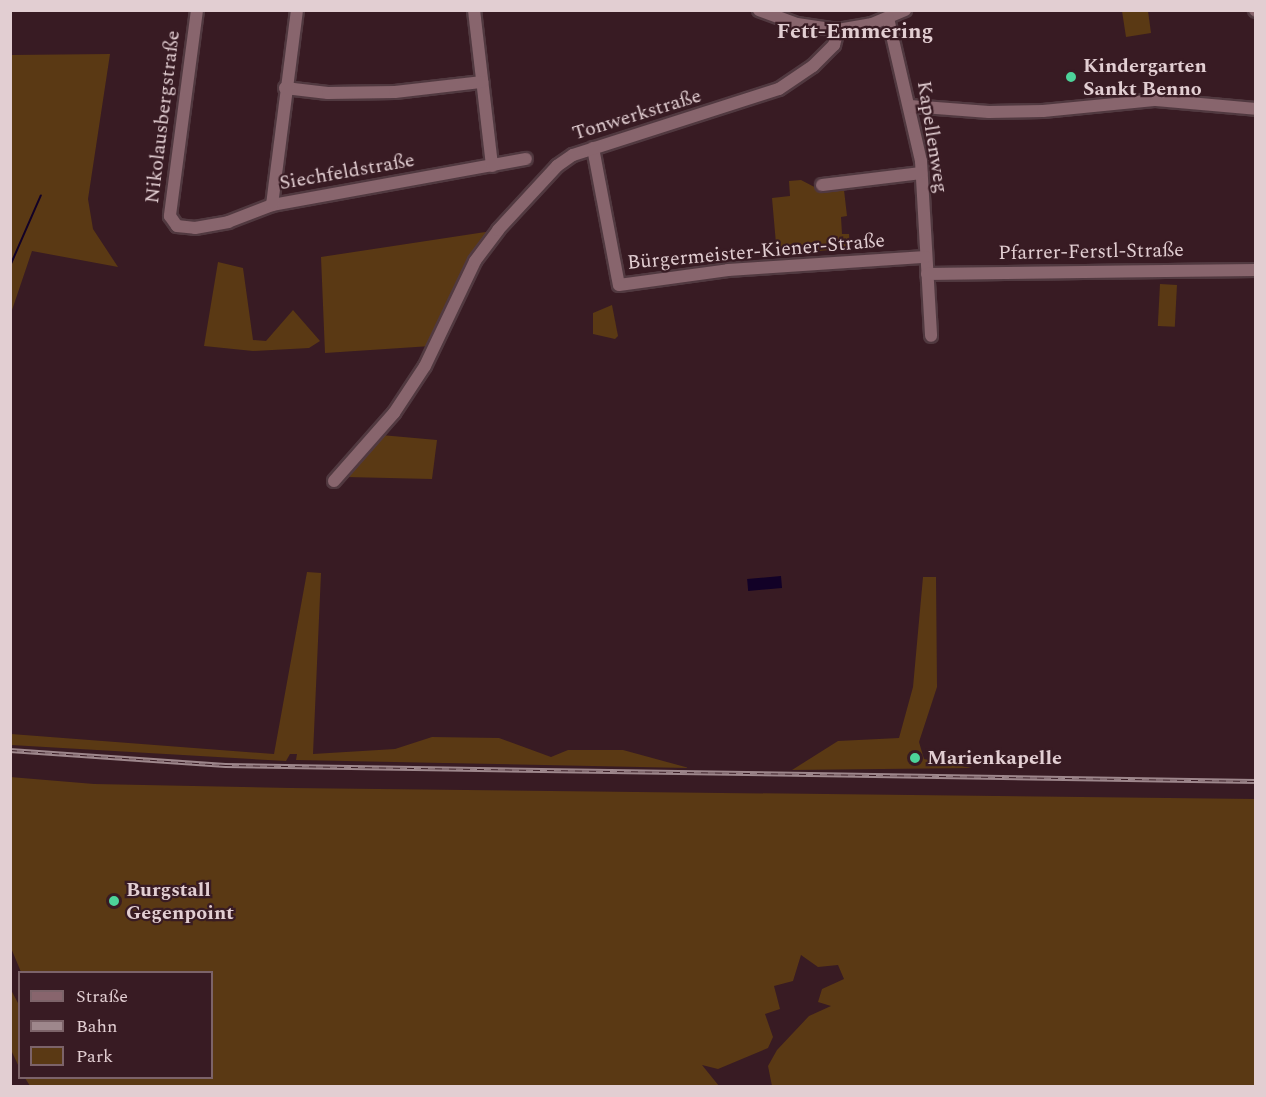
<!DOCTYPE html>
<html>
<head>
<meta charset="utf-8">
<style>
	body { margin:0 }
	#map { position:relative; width:1266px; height:1097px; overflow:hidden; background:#381b23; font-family:Spectral,serif }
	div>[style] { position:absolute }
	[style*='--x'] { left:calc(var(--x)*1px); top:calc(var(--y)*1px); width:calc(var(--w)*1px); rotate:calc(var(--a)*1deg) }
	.green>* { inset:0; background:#5a3914; transform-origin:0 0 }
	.water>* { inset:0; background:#120127; transform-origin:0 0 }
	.stream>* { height:2px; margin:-1px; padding:0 1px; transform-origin:1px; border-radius:1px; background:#120127 }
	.roads { filter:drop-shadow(2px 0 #513940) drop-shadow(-2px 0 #513940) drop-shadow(0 2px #513940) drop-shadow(0 -2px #513940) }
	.minor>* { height:12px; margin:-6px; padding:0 6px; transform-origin:6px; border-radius:6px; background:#88656d }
	.rail>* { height:4.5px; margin-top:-2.25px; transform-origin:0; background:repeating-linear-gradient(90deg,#381b23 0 7px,#9e878c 0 14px); box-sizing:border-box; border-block:2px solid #9e878c }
	.dots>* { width:16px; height:16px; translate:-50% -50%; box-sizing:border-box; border:3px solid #381b23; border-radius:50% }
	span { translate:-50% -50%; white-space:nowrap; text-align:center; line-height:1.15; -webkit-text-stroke:4.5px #381b23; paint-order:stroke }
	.poi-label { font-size:20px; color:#e2ced2; font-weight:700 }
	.left { translate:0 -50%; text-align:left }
	.street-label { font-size:20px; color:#e2ced2 }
	.quarter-label { font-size:22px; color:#e2ced2; font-weight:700 }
	.frame { position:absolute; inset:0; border:12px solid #e2ced2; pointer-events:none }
	.legend { position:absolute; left:18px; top:971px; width:195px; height:108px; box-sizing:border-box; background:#381b23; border:2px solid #7c6369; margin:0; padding:8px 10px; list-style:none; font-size:18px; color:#e2ced2 }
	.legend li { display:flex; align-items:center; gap:12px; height:30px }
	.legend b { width:30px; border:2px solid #7c6369 }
</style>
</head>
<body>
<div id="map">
	<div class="green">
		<i style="clip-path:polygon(1122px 11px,1148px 11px,1151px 33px,1126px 37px)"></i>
		<i style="clip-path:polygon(110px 54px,88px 199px,93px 229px,118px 267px,32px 251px,11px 313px,11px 55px)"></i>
		<i style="clip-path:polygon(801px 180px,824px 192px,844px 190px,847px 216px,841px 217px,842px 234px,849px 234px,850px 248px,777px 255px,772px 198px,790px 196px,789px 181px)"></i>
		<i style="clip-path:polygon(492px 231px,470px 259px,431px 346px,325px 353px,321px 257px)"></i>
		<i style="clip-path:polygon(218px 262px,243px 268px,253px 340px,266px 341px,293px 310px,320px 341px,309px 348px,253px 351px,204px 346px)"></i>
		<i style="left:1160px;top:284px;width:17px;height:42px;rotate:3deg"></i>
		<i style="clip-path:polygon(612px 305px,618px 336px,615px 339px,593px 334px,593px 313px)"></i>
		<i style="clip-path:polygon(381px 435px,437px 440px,432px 479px,346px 477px)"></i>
		<i style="clip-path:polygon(307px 572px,321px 573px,313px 754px,395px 749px,432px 737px,499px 738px,551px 757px,568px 750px,623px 750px,689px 768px,296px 760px,297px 754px,290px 754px,286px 761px,11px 745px,11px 734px,274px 754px)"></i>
		<i style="clip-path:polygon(923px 577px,936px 577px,937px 687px,919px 742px,924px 759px,972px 768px,792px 770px,838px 741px,899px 738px,913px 687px)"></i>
		<i style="clip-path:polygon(10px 777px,94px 784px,291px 788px,1255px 799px,1255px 1086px,772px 1086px,768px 1066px,777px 1050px,809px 1016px,831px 1006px,818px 1002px,822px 989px,844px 979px,838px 965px,818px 967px,801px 955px,793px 981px,774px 986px,780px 1009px,765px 1014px,773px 1037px,768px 1048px,718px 1069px,702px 1065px,719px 1086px,30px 1086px,25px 1078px,212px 1078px,212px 972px,21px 972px,11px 948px)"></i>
		<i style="clip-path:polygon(10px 988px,19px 1005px,19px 1067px,11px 1050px)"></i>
	</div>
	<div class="water">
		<i style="left:781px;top:576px;width:12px;height:34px;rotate:85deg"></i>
	</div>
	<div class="stream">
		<i style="--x:10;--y:266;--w:77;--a:-66.4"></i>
	</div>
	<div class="roads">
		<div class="minor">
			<i style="--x:197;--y:10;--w:208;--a:97.5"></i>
			<i style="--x:170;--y:216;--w:12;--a:55"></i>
			<i style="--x:177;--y:226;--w:18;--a:6"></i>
			<i style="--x:195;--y:228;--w:34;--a:-10"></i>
			<i style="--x:228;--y:222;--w:47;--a:-21.1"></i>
			<i style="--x:272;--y:205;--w:258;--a:-10.3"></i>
			<i style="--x:474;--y:10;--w:157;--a:83.4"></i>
			<i style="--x:759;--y:10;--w:40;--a:20.2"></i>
			<i style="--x:797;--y:24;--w:41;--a:8.3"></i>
			<i style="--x:838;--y:30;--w:35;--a:-10"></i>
			<i style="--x:872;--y:24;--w:36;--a:-23"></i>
			<i style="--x:1255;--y:10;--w:1;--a:45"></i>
			<i style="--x:888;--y:18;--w:147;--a:77"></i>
			<i style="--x:921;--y:161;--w:175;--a:86.7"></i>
			<i style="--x:285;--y:88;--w:43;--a:6.6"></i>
			<i style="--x:328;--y:93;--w:67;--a:-0.9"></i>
			<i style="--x:395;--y:92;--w:88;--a:-6.6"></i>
			<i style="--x:910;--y:106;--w:79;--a:4.3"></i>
			<i style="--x:989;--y:112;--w:54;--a:-1.1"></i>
			<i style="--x:1043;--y:111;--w:114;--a:-5.6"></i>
			<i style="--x:1156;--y:100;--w:100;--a:5.1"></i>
			<i style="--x:593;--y:148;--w:139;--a:79.3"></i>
			<i style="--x:619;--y:285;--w:110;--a:-7.8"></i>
			<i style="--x:728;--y:270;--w:198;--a:-3.8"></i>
			<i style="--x:822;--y:185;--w:100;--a:-6.9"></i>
			<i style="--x:272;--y:205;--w:197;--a:-82.7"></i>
			<i style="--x:927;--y:274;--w:329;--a:-0.7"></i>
			<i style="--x:334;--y:481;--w:91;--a:-48.6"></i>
			<i style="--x:394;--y:413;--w:56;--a:-56.6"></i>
			<i style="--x:425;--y:366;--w:116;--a:-64.5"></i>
			<i style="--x:475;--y:261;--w:39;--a:-53"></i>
			<i style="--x:498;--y:230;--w:87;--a:-47.3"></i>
			<i style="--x:557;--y:166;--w:19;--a:-35"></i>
			<i style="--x:573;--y:155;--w:216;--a:-17.8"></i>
			<i style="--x:779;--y:89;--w:41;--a:-34.1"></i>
			<i style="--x:813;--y:66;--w:30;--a:-45"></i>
			<i style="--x:834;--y:45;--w:16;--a:-75"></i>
		</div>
	</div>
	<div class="rail">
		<i style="--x:10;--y:750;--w:216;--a:4"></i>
		<i style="--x:225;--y:765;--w:1031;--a:0.89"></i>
	</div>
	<div class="dots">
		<i style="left:1071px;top:77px;background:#4dd39a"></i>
		<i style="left:915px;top:758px;background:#4dd39a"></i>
		<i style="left:114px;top:901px;background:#4dd39a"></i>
	</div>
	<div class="poi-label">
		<span class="left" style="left:1083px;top:78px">Kindergarten<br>Sankt Benno</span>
		<span class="left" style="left:927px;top:758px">Marienkapelle</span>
		<span class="left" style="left:126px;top:902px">Burgstall<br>Gegenpoint</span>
	</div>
	<div class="street-label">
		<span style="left:637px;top:115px;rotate:-17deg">Tonwerkstraße</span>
		<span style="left:163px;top:117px;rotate:-83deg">Nikolausbergstraße</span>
		<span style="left:932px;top:137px;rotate:81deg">Kapellenweg</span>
		<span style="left:347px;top:172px;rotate:-10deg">Siechfeldstraße</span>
		<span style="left:756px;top:252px;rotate:-5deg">Bürgermeister-Kiener-Straße</span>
		<span style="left:1091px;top:252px;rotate:-1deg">Pfarrer-Ferstl-Straße</span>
	</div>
	<div class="quarter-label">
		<span style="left:855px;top:32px">Fett-Emmering</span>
	</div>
	<div class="frame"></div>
	<ul class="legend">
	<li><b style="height:8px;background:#88656d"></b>Straße</li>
	<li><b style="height:8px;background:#9e878c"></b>Bahn</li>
	<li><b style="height:16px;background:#5a3914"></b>Park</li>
	</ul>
</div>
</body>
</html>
